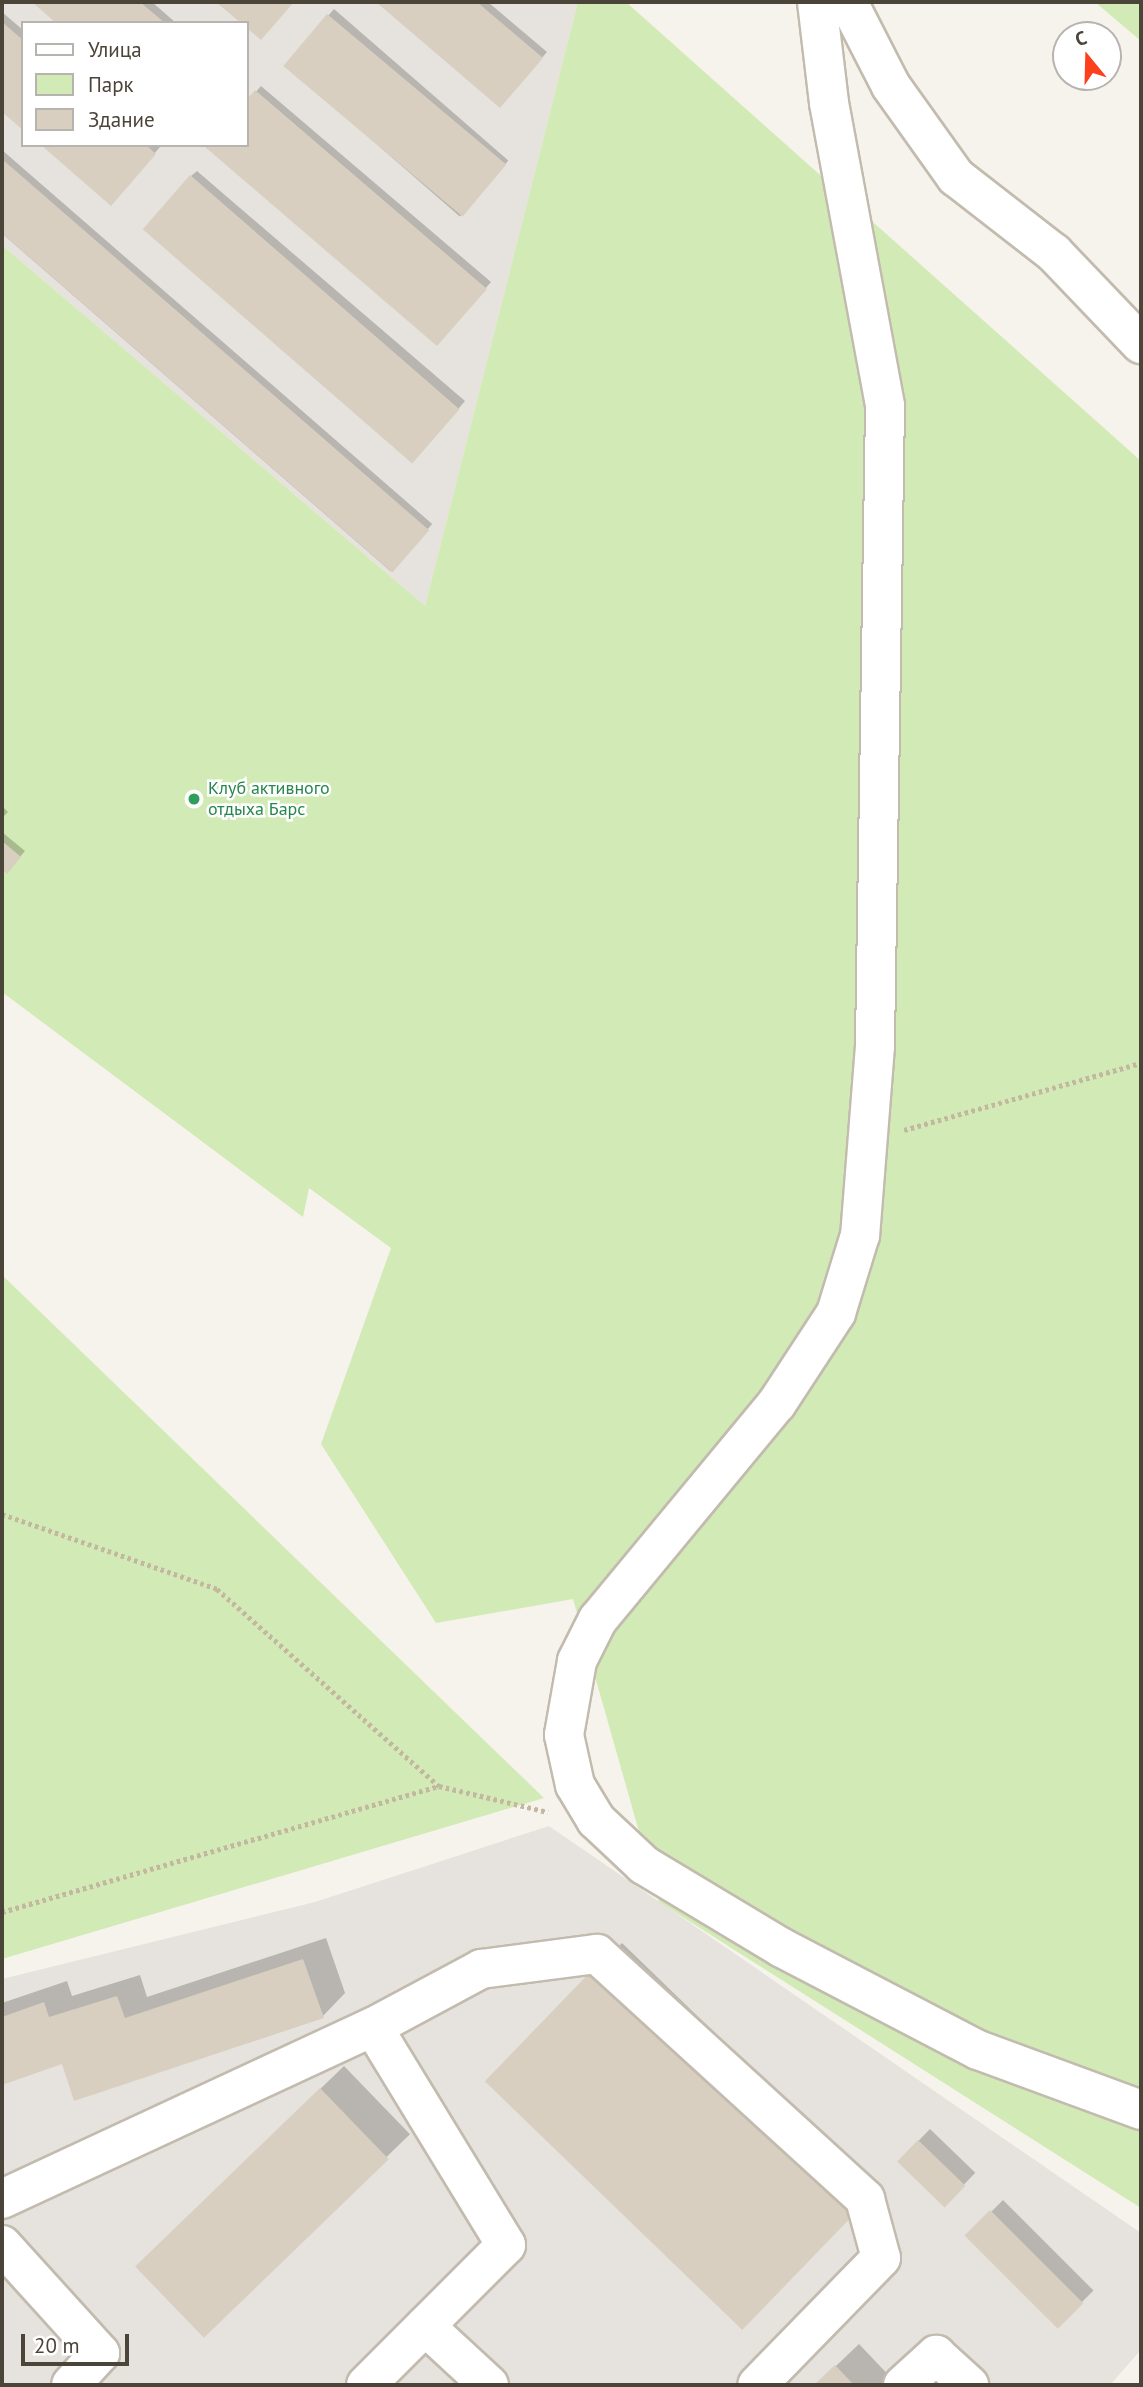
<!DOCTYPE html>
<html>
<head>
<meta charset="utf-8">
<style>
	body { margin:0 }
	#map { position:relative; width:1143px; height:2387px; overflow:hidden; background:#f6f3ec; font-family:"PT Sans",sans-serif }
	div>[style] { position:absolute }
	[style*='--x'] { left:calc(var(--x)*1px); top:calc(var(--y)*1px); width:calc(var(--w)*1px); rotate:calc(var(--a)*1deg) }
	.industrial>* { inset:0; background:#e6e2dd }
	.green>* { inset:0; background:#d2eab5 }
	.shadow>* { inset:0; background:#0003; transform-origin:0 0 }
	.building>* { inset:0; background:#d8cfc1; transform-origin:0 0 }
	.path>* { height:4.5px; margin-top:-2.25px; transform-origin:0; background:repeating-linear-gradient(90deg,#c4b79f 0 3.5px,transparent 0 7px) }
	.roads { filter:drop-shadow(2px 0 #c2bbae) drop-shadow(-2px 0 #c2bbae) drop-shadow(0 2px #c2bbae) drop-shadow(0 -2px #c2bbae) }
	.minor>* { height:38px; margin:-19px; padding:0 19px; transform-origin:19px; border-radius:19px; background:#fff }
	.dots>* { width:19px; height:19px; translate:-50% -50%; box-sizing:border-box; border:4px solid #fff; border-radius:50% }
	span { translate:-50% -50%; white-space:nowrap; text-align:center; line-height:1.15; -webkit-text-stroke:5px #fff; paint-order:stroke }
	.leisure-label { font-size:18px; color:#27864d }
	.left { translate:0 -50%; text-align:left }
	.frame { position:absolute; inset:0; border:4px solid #4b4439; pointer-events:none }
	.legend { position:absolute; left:21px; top:21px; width:228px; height:126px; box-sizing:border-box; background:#fff; border:2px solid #b7b4b0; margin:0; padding:9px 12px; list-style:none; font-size:21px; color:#4b4439 }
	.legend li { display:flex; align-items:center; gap:14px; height:35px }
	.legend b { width:35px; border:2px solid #b7b4b0 }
	.north { position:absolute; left:1052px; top:21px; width:70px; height:70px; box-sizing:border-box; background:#fff; border:2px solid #b7b4b0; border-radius:50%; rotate:341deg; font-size:19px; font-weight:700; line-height:28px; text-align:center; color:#4b4439 }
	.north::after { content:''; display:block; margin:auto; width:24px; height:32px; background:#fc3f1d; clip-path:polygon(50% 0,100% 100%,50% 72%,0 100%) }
	.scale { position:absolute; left:21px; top:2334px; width:108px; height:32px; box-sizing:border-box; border:4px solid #4b4439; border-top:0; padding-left:9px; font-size:21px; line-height:24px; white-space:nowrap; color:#4b4439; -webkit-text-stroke:5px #fff; paint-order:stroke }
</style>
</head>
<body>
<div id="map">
	<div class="industrial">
		<i style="clip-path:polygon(evenodd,2px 2px,578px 2px,425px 606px,2px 245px,2px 2px,23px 23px,247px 23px,247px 145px,23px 145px,23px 23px)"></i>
		<i style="clip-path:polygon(549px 1826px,1141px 2233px,1139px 2352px,1110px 2385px,2px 2385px,2px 1979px,315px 1902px)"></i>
	</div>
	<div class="green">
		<i style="clip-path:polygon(578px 2px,626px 2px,1141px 461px,1141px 2208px,659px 1902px,573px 1599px,436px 1623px,321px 1444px,391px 1248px,309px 1188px,303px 1217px,2px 992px,2px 245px,425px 606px)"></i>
		<i style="clip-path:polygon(1095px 2px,1141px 2px,1141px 41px)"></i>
		<i style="clip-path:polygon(2px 1275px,544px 1798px,2px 1959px)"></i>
	</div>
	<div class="shadow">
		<i style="clip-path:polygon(34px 2px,152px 2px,176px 23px,59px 23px)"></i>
		<i style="clip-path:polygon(379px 2px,488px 2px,547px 52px,500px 106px)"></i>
		<i style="left:334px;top:9px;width:231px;height:74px;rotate:41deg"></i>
		<i style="clip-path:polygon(2px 12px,23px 30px,23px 127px,2px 109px)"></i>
		<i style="clip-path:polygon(261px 86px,491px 282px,437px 344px,208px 147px,247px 145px,247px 102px)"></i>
		<i style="clip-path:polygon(43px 145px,158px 145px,160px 147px,116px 198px)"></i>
		<i style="left:2px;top:150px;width:570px;height:63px;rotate:41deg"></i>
		<i style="clip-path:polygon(197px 171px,465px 401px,419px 455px,191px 176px)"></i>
		<i style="clip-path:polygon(2px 806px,8px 812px,2px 818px)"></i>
		<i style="clip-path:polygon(2px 832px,25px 851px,7px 872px,2px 868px)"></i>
		<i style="clip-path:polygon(326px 1938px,345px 1993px,323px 2016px,63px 2062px,2px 2083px,2px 2003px,67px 1981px,72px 1996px,140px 1975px,147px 1997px)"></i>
		<i style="clip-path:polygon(622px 1943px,876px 2189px,599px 1966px)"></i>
		<i style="left:344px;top:2066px;width:95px;height:288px;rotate:46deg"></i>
		<i style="left:930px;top:2129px;width:63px;height:45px;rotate:44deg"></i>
		<i style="left:1003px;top:2200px;width:128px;height:51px;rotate:45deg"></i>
		<i style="clip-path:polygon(859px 2344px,898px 2385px,816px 2385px)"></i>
	</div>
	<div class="building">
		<i style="clip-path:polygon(32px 2px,140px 2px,165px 23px,56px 23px)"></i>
		<i style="clip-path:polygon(216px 2px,294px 2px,261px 40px)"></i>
		<i style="clip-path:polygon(376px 2px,477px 2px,543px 58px,500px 108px)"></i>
		<i style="left:327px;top:14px;width:234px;height:68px;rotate:40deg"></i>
		<i style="clip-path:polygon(2px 22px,23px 40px,23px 130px,2px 112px)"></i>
		<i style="clip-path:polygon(255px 90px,487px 289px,437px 346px,205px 147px,247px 145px,247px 99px)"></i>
		<i style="clip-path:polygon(41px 145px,146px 145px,156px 154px,111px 206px)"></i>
		<i style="left:2px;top:159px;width:566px;height:56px;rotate:41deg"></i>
		<i style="left:190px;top:175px;width:357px;height:72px;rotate:41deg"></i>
		<i style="clip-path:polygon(2px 841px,21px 857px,7px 874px,2px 870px)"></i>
		<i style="clip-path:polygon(303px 1959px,324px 2018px,74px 2101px,62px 2064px,2px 2085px,2px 2017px,44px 2002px,49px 2017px,117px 1996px,125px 2018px)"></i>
		<i style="left:598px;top:1964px;width:358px;height:163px;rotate:44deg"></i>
		<i style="left:320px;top:2088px;width:99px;height:257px;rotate:46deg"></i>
		<i style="left:918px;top:2140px;width:66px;height:30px;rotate:44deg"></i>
		<i style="left:990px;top:2210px;width:132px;height:36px;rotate:45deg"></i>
		<i style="clip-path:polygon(835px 2365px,854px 2385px,814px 2385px)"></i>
	</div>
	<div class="path">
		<i style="--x:904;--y:1130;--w:246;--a:-15.8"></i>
		<i style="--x:2;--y:1514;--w:228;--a:19.2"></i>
		<i style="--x:217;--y:1589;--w:297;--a:41.6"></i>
		<i style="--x:439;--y:1786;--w:112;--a:13.4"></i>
		<i style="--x:2;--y:1912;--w:454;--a:-16.1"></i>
	</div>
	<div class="roads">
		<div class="minor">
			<i style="--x:817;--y:2;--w:102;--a:83.2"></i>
			<i style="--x:829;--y:103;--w:308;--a:79.5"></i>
			<i style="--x:885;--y:406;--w:640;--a:90.9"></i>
			<i style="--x:875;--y:1046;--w:190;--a:94.5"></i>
			<i style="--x:860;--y:1235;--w:82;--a:107.1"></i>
			<i style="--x:836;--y:1313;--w:108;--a:123.2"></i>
			<i style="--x:777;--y:1403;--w:281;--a:129.6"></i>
			<i style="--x:598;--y:1619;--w:47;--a:116.6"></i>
			<i style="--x:577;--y:1661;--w:75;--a:100"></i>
			<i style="--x:564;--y:1735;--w:51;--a:77.6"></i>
			<i style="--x:575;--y:1785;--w:41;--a:59"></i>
			<i style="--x:596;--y:1820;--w:66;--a:43.2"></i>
			<i style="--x:644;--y:1865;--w:161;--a:31"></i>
			<i style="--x:782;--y:1948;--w:221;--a:27.5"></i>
			<i style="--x:978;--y:2050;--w:174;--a:20.2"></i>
			<i style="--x:848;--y:2;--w:94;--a:62.9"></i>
			<i style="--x:891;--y:86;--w:112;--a:54.5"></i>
			<i style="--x:956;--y:177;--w:124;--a:37.8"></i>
			<i style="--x:1054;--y:253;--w:126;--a:46.3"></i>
			<i style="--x:2;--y:2199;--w:409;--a:-24.9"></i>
			<i style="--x:373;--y:2027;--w:123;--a:-28.2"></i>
			<i style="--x:481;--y:1969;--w:117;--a:-7.4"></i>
			<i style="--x:597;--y:1954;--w:363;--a:42.4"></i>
			<i style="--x:865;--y:2199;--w:61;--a:74.8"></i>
			<i style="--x:881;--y:2258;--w:177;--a:134.3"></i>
			<i style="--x:2;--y:2245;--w:146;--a:47.8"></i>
			<i style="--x:100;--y:2353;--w:43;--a:132.2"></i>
			<i style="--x:425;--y:2326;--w:87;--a:42.7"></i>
			<i style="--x:366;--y:2385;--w:198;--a:-45"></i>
			<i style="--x:506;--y:2245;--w:255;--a:-121.4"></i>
			<i style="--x:903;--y:2385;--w:45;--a:-42.3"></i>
			<i style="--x:936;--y:2355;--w:45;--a:42.3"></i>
		</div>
	</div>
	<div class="dots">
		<i style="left:194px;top:799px;background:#2e9e5b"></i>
	</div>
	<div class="leisure-label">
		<span class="left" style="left:208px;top:799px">Клуб активного<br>отдыха Барс</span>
	</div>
	<div class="frame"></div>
	<ul class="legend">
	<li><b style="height:9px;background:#fff"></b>Улица</li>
	<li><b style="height:19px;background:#d2eab5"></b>Парк</li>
	<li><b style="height:19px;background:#d8cfc1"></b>Здание</li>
	</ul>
	<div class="north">С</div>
	<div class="scale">20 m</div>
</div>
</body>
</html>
